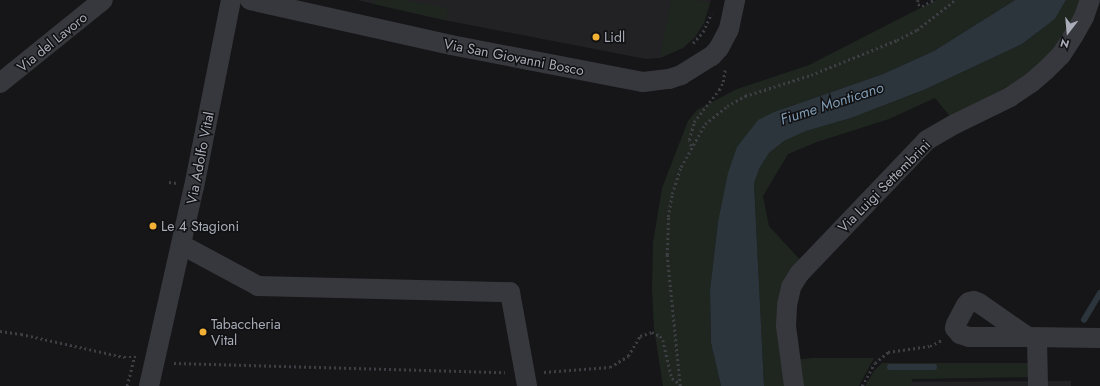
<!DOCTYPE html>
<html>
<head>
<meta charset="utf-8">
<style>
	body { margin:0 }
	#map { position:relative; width:1100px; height:386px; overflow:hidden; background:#161618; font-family:Jost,sans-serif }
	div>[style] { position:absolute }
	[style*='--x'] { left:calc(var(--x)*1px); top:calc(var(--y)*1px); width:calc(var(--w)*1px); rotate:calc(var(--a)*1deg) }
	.built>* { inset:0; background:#222225 }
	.green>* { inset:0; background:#1e261f }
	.water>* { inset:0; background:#2c353c }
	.stream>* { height:5.5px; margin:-2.75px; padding:0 2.75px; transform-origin:2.75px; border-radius:2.75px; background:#2c353c }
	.path>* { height:2.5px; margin-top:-1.25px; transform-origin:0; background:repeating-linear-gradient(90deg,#3d3f44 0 2px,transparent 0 5px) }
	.minor>* { height:20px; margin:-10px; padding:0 10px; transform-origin:10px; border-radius:10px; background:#37383d }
	.dots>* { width:11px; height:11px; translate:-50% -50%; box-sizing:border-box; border:2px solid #111113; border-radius:50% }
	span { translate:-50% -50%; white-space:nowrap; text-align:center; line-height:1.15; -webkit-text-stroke:3px #111113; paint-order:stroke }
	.poi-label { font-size:14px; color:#a8adb8 }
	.left { translate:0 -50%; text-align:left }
	.street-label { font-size:14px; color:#a8adb8 }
	.water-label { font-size:15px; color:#7f9bb3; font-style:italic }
	.north { position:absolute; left:1048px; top:12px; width:40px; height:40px; -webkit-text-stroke:3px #111113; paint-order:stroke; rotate:196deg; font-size:11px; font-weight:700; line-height:16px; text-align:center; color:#a8adb8 }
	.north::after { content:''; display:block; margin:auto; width:14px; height:18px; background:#a8adb8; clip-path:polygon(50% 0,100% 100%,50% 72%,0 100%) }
</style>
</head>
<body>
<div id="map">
	<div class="built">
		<i style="clip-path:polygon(357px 0,711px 0,704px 23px,695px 37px,683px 48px,660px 58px,646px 59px,444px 20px)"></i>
		<i style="clip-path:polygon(1071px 381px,1071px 386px,872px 386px,875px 382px)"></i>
	</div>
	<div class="green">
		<i style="clip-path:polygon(375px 0,404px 0,448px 8px,446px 19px,444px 20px,374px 4px)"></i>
		<i style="clip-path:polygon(671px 0,694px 0,710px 3px,704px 23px,695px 37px,683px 48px,660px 58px)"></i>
		<i style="clip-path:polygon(936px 0,1015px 0,934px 51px,883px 74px,774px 112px,718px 222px,710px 290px,711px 343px,721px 386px,663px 386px,654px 328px,652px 288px,653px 243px,662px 188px,688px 121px,697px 110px,737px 89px,809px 65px)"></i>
		<i style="clip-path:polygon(1066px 0,1087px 0,1052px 59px,953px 120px,935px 98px,889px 119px,817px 142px,788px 154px,763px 196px,769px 226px,802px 262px,793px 273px,790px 386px,764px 386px,754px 183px,760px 167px,769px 153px,784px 141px,806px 131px,851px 118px,926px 89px,1022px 44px,1055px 19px)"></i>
		<i style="clip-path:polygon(813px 358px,874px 358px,859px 386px,799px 386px,794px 360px)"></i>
		<i style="clip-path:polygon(882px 363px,1030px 363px,1031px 377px,912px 379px,911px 386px,865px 386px,874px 371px)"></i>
	</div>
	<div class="water">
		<i style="clip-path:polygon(1015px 0,1066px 0,1055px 19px,1022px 44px,926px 89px,851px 118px,806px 131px,784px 141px,769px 153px,760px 167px,754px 183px,764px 386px,721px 386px,711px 343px,710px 290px,718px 222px,728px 173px,737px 147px,758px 120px,774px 112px,883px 74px,934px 51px)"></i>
	</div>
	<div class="stream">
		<i style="--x:1084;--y:320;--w:31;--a:-59"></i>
		<i style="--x:890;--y:367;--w:44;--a:0"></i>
	</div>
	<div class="path">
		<i style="--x:918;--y:0;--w:4;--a:90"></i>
		<i style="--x:918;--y:4;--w:4;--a:27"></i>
		<i style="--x:922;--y:6;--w:13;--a:-27"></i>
		<i style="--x:693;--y:43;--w:15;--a:-48"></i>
		<i style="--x:703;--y:32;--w:20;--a:-66"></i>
		<i style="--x:691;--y:146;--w:6;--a:-108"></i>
		<i style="--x:689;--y:140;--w:19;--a:-74"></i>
		<i style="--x:694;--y:122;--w:41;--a:-52"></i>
		<i style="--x:719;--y:90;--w:9;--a:-63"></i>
		<i style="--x:723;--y:82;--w:12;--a:-81"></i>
		<i style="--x:169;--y:182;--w:7;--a:8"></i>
		<i style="--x:0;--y:331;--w:21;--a:8"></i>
		<i style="--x:21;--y:334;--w:106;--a:12.6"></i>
		<i style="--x:124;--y:357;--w:12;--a:0"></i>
		<i style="--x:174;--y:363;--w:331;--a:1.6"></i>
		<i style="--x:544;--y:372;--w:66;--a:-4.3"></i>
		<i style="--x:610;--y:367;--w:21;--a:-31"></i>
		<i style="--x:628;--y:356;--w:23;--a:-59"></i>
		<i style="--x:640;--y:336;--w:13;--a:-18"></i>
		<i style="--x:652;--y:332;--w:9;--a:27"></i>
		<i style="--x:660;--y:336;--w:5;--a:53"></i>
		<i style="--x:663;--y:340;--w:39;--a:77"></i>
		<i style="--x:672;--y:378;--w:10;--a:37"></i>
		<i style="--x:127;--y:386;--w:30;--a:-76"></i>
		<i style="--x:680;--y:386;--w:132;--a:-95.7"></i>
		<i style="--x:667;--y:255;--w:38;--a:-88"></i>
		<i style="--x:668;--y:217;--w:23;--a:-80"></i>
		<i style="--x:672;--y:194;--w:28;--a:-72"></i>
		<i style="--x:681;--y:167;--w:49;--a:-60.8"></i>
		<i style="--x:705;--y:124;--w:28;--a:-39"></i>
		<i style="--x:727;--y:106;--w:21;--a:-29"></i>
		<i style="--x:745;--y:96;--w:69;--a:-17.7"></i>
		<i style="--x:811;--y:75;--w:93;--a:-22.1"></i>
		<i style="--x:897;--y:40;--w:22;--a:-27"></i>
		<i style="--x:917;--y:30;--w:48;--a:-38.3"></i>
		<i style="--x:862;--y:386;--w:26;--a:-61"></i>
		<i style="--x:875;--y:363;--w:17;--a:-40"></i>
		<i style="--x:888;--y:352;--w:42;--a:-8.1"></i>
		<i style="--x:930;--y:346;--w:13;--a:-27"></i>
	</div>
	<div class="minor">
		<i style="--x:250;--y:0;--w:206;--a:12.6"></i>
		<i style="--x:451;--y:45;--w:196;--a:10.9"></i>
		<i style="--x:643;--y:82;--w:26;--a:-7"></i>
		<i style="--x:669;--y:79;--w:13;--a:-18"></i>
		<i style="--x:681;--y:75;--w:36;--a:-32"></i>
		<i style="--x:712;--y:56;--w:11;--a:-49"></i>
		<i style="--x:719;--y:48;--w:21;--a:-62"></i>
		<i style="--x:729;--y:29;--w:30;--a:-78"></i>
		<i style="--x:0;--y:83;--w:132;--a:-38.9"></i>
		<i style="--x:182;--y:245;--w:86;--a:28.3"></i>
		<i style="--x:258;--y:286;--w:252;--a:1.4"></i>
		<i style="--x:510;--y:292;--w:96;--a:79.7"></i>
		<i style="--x:974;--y:301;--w:5;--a:22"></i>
		<i style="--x:979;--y:303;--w:60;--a:34.8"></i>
		<i style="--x:1028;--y:337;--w:59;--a:180"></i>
		<i style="--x:969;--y:337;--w:9;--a:-162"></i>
		<i style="--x:960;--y:334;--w:8;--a:-130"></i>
		<i style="--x:955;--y:328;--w:4;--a:-76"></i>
		<i style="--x:956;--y:324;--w:21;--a:-62"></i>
		<i style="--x:966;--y:305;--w:4;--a:-45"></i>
		<i style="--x:969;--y:302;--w:5;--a:-11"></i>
		<i style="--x:1028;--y:337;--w:72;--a:0.8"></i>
		<i style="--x:1037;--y:338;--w:48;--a:88.8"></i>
		<i style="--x:149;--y:386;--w:204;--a:-77.3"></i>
		<i style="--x:194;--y:187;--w:191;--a:-78.8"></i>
		<i style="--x:794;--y:386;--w:61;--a:-97.6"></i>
		<i style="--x:786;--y:326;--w:21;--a:-87"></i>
		<i style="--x:787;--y:305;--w:18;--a:-77"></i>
		<i style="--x:791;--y:287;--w:15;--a:-58"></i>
		<i style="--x:799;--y:274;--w:185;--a:-46.3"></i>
		<i style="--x:927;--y:140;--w:32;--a:-30"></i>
		<i style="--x:955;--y:124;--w:61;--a:-26.1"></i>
		<i style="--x:1010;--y:97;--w:25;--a:-34"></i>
		<i style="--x:1031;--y:83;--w:20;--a:-41"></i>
		<i style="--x:1046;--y:70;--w:21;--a:-45"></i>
		<i style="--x:1061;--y:55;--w:24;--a:-57"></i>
		<i style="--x:1074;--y:35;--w:21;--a:-61"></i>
		<i style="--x:1084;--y:17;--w:18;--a:-71"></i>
	</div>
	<div class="dots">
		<i style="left:596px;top:37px;background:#f2b134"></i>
		<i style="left:153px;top:226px;background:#f2b134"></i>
		<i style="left:203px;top:332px;background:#f2b134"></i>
	</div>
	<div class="poi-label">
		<span class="left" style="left:604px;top:37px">Lidl</span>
		<span class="left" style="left:161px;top:226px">Le 4 Stagioni</span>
		<span class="left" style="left:211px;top:332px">Tabaccheria<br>Vital</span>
	</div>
	<div class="street-label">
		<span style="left:52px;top:42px;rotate:-39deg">Via del Lavoro</span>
		<span style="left:514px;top:57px;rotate:11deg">Via San Giovanni Bosco</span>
		<span style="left:200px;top:158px;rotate:-79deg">Via Adolfo Vital</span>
		<span style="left:884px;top:186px;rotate:-45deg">Via Luigi Settembrini</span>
	</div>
	<div class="water-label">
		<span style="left:832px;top:104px;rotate:-18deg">Fiume Monticano</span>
	</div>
	<div class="north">N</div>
</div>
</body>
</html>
